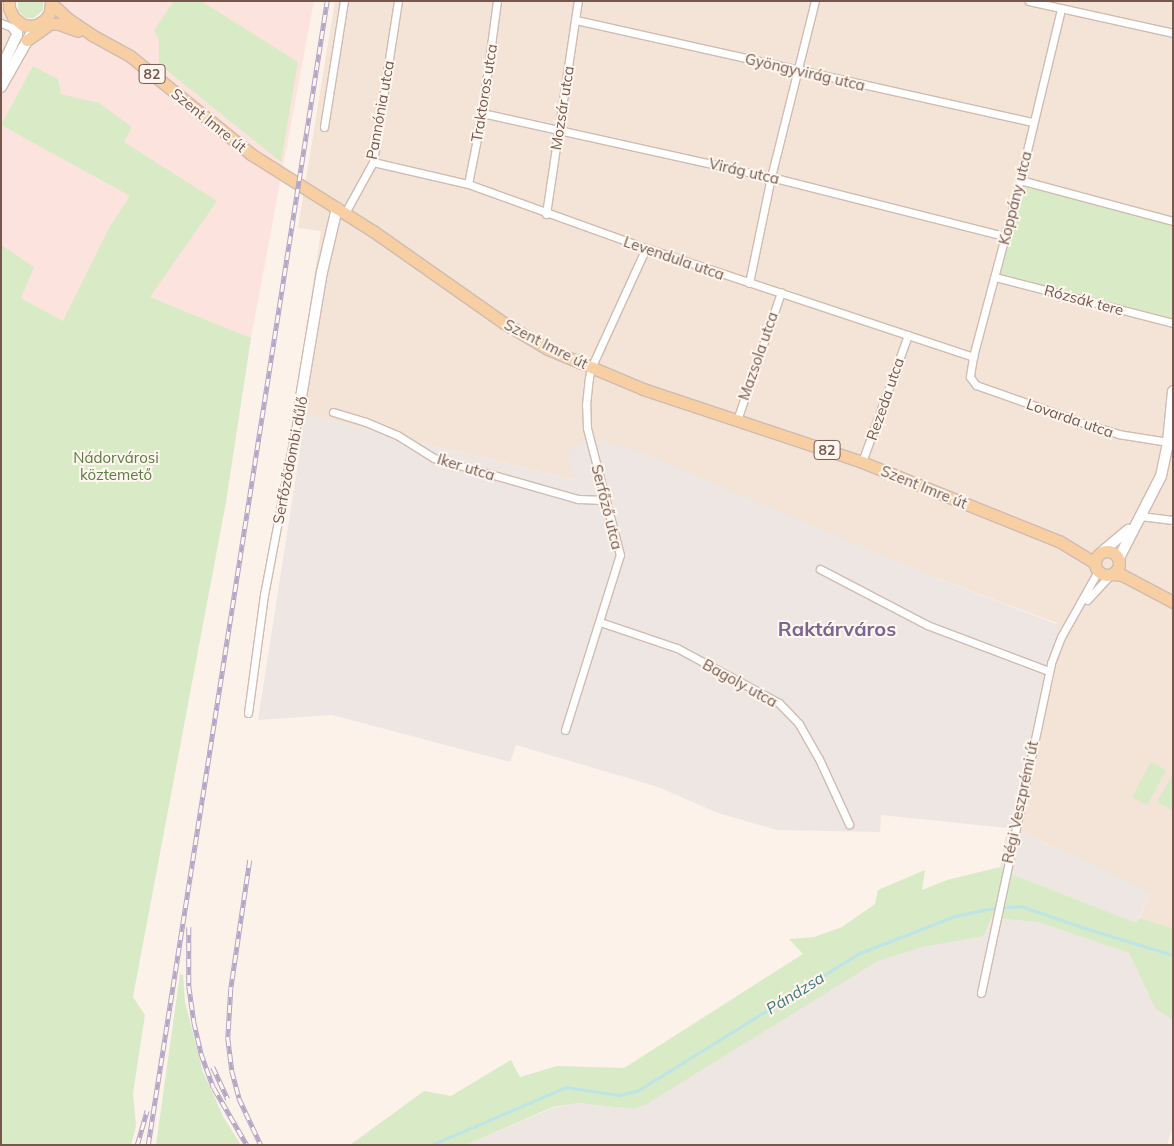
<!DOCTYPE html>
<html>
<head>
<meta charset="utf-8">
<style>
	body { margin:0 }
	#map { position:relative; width:1174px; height:1146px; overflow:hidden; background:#fcf2e9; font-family:Mulish,sans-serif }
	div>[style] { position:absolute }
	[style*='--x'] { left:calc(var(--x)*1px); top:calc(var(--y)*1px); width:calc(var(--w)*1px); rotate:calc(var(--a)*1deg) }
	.residential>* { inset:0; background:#f4e3d7 }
	.commercial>* { inset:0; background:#fce3dd }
	.industrial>* { inset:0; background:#ede6e2 }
	.green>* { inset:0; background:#d9eac7; transform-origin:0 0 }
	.stream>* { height:2.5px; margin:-1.25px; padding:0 1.25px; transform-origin:1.25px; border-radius:1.25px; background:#bde5e6 }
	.roads { filter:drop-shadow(1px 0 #d0bbb1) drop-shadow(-1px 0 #d0bbb1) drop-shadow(0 1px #d0bbb1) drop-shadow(0 -1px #d0bbb1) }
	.street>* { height:7px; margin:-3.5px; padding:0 3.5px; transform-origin:3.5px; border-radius:3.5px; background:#fff }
	.secondary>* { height:10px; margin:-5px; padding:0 5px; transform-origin:5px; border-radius:5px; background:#fff }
	.primary>* { height:11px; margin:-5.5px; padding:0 5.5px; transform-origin:5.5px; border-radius:5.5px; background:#f8cfa3 }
	.primary>.ring { margin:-5.5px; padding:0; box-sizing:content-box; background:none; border:11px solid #f8cfa3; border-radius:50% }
	.rail>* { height:4.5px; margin-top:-2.25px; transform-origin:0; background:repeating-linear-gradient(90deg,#fff7ef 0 8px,#b4a6c6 0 16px); box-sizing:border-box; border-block:1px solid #b4a6c6 }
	span { translate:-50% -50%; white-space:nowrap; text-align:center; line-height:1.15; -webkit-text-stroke:4px #fff7ef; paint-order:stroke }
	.shield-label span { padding:1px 4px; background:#fff7ef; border:1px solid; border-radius:4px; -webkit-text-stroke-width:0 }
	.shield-label { font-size:14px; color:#76574d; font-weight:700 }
	.street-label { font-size:15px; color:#76574d }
	.park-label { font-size:15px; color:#5b7b44 }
	.water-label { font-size:16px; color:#40787b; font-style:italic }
	.district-label { font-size:20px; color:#7d6592; font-weight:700 }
	.frame { position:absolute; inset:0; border:2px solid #76574d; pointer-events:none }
</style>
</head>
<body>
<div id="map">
	<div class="residential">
		<i style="clip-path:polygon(1px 1px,9px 1px,17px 21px,1px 69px)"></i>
		<i style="clip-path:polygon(335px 1px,1173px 1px,1173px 928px,1140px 918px,1149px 893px,1022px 832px,1027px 770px,1057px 623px,921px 572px,848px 541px,574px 480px,294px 412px,321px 231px,298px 228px)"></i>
	</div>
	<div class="commercial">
		<i style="clip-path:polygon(51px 1px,314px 1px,251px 338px,150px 297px,65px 317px,63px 321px,21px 298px,1px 245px,1px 69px,17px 21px,37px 25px)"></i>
	</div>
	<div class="industrial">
		<i style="clip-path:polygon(294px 412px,573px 480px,568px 454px,588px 437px,639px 451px,921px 572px,1067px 628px,1061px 637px,1027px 770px,1022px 832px,1046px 844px,1086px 860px,1149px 893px,1137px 924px,1016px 876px,1000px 867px,1007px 828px,881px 815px,880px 832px,777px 830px,718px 813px,658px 787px,516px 745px,510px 762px,332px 715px,258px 720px,301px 444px,289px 441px)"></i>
		<i style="clip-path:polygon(991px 918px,1038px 922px,1129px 953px,1155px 1008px,1173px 1020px,1173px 1125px,1167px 1145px,466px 1145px,553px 1108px,579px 1103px,633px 1109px,878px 961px,922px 946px,984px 936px)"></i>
	</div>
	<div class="green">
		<i style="clip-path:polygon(18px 1px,43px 1px,43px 10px,34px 18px,26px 18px,18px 11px)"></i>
		<i style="clip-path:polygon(174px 1px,201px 1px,298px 62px,281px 162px,159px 64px,159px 40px,154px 30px)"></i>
		<i style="clip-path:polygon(33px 66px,58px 79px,61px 94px,99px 103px,132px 127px,124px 142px,217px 201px,150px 297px,251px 338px,226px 502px,133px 997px,145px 1015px,133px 1093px,136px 1126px,131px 1145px,1px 1145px,1px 245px,34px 267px,21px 298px,63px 321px,109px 228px,130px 196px,1px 125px)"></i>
		<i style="clip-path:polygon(1022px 184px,1173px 224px,1173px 318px,999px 274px)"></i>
		<i style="left:1151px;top:762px;width:17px;height:40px;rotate:28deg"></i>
		<i style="clip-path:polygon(1173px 774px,1173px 811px,1157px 802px)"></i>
		<i style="clip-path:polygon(1000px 867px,1016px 876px,1136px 923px,1140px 918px,1173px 928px,1173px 1020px,1155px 1008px,1129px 953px,1038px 922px,991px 918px,984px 936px,922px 947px,878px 961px,648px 1103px,633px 1109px,579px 1103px,553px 1107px,466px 1145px,350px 1145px,424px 1091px,451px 1096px,511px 1060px,520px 1077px,557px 1066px,624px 1068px,803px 954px,789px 939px,814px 937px,842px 927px,875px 904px,878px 890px,925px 870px,922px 890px,947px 880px)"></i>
		<i style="clip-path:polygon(180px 974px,183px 975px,185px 1002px,203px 1072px,224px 1118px,241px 1145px,156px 1145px)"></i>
	</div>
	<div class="stream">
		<i style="--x:431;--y:1145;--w:147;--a:-23.2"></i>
		<i style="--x:566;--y:1087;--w:54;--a:8.6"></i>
		<i style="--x:619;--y:1095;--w:18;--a:-13"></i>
		<i style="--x:637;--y:1091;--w:262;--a:-31.8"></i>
		<i style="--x:860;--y:953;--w:102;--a:-21.3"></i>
		<i style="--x:955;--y:916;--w:33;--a:-12"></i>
		<i style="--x:987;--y:909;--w:34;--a:-5"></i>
		<i style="--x:1021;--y:906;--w:68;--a:19"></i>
		<i style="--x:1085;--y:928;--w:92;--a:17.1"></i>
	</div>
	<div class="roads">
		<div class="street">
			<i style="--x:1029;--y:1;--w:148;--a:12.5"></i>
			<i style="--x:1061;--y:9;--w:176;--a:103.5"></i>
			<i style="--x:1020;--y:180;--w:183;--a:104.9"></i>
			<i style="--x:973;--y:357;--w:20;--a:99"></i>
			<i style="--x:970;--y:377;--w:10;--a:53"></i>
			<i style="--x:976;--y:385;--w:117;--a:19.5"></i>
			<i style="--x:1086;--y:424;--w:34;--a:17"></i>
			<i style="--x:1118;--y:434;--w:51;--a:9.1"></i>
			<i style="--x:576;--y:20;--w:468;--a:12.6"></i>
			<i style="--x:1;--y:23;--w:11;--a:22"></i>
			<i style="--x:11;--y:27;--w:9;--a:54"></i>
			<i style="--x:482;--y:113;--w:296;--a:12.5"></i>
			<i style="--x:771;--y:177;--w:241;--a:14.2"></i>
			<i style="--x:324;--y:127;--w:128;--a:-81"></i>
			<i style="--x:373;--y:162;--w:98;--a:13"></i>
			<i style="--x:468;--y:184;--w:189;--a:19.8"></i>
			<i style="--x:646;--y:248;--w:345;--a:18.4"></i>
			<i style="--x:1020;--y:180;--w:158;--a:15"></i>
			<i style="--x:468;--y:184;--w:72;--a:-78.8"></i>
			<i style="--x:482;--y:113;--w:113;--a:-82.4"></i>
			<i style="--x:345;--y:213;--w:58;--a:-61.2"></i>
			<i style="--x:373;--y:162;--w:163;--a:-81.2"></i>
			<i style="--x:546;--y:214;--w:215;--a:-81.5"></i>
			<i style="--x:995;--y:277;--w:184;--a:14.5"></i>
			<i style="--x:749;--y:283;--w:108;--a:-78.3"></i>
			<i style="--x:771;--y:177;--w:181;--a:-76"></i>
			<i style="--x:333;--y:412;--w:34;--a:17"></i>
			<i style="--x:366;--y:422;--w:34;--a:23"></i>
			<i style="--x:397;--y:435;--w:44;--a:31.9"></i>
			<i style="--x:434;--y:458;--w:150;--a:15.9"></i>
			<i style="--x:578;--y:499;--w:28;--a:2"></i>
			<i style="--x:737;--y:420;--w:135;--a:-71"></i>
			<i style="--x:862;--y:462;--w:135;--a:-70.1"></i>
			<i style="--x:1140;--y:516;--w:33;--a:7"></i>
			<i style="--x:820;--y:569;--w:121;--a:27.6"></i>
			<i style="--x:927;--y:625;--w:130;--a:20.7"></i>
			<i style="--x:1087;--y:600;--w:33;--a:-47"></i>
			<i style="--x:600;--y:622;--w:81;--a:18.7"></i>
			<i style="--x:677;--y:648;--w:116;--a:28.3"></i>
			<i style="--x:779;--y:703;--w:29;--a:46"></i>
			<i style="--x:799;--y:724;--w:40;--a:60.3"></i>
			<i style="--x:819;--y:759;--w:72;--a:65.2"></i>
			<i style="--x:248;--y:713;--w:119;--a:-82.3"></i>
			<i style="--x:264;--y:595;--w:183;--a:-79.3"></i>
			<i style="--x:565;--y:730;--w:183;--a:-72.6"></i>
			<i style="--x:620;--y:555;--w:131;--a:-104.6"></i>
			<i style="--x:587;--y:428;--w:23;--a:-92"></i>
			<i style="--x:586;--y:405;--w:27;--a:-84"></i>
			<i style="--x:589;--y:378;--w:10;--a:-79"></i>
			<i style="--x:591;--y:368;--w:132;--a:-65.4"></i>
			<i style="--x:981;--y:993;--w:337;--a:-78"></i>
			<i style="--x:1051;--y:663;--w:28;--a:-69"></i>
			<i style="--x:1061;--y:637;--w:76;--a:-60.7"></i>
		</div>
		<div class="secondary">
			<i style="--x:1;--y:69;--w:38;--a:-65"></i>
			<i style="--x:17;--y:35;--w:14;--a:-90"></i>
			<i style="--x:1;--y:87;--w:61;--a:-60.5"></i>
			<i style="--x:298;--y:415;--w:145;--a:-80.5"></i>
			<i style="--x:322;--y:272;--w:66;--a:-76.8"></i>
			<i style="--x:1103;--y:551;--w:33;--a:-40"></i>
			<i style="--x:1119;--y:558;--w:92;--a:-62.9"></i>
			<i style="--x:1161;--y:476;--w:35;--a:-78"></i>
			<i style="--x:1168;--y:442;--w:51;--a:-84.4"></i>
		</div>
		<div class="primary">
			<i style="--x:9;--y:1;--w:7;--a:90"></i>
			<i style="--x:9;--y:8;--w:10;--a:66"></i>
			<i style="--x:13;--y:17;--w:13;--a:39"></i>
			<i style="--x:23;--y:25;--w:7;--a:8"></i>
			<i style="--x:30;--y:26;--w:7;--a:-8"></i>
			<i style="--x:37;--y:25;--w:11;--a:-34"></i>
			<i style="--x:46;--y:19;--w:8;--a:-60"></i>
			<i style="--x:50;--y:12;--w:11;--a:-85"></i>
			<i style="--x:52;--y:4;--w:21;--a:43"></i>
			<i style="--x:67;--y:18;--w:30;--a:34"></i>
			<i style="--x:92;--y:35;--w:43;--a:28.9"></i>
			<i style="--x:130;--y:56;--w:156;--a:39"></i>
			<i style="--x:251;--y:154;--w:144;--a:32.3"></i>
			<i style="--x:373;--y:231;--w:160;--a:35.1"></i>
			<i style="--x:504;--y:323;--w:51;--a:30.6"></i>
			<i style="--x:548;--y:349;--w:103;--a:22.8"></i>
			<i style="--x:643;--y:389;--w:231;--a:18.4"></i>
			<i style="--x:862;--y:462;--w:212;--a:21.9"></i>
			<i style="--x:1059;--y:541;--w:42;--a:31.4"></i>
			<i style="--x:41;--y:23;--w:18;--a:3"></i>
			<i style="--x:59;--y:24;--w:20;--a:20"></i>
			<i style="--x:27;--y:40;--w:24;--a:-35"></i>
			<i class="ring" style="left:1095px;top:551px;width:13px;height:13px"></i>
			<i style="--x:1113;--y:574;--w:9;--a:6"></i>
			<i style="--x:1122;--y:575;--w:58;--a:27.9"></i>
		</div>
	</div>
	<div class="rail">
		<i style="--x:250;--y:860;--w:130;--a:98.4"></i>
		<i style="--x:231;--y:989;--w:49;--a:93.5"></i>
		<i style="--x:228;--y:1038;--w:33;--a:83"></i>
		<i style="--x:232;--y:1071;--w:28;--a:75"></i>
		<i style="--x:239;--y:1098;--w:52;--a:64.9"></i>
		<i style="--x:189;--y:927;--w:59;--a:90"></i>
		<i style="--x:189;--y:986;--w:36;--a:82"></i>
		<i style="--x:194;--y:1022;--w:32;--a:77"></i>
		<i style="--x:201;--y:1053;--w:37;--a:70"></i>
		<i style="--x:214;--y:1088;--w:66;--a:59.9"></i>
		<i style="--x:213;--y:1067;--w:35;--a:65"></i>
		<i style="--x:137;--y:1145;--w:36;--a:-74"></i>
		<i style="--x:148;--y:1145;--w:1158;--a:-81.11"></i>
	</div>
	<div class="shield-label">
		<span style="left:152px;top:74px">82</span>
		<span style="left:827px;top:450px">82</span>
	</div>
	<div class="street-label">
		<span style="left:805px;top:72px;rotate:13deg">Gyöngyvirág utca</span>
		<span style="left:484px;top:93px;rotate:-81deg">Traktoros utca</span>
		<span style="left:562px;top:108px;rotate:-81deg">Mozsár utca</span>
		<span style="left:380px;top:110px;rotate:-80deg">Pannónia utca</span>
		<span style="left:209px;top:120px;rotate:39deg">Szent Imre út</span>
		<span style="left:744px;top:171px;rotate:13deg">Virág utca</span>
		<span style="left:1015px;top:198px;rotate:-76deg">Koppány utca</span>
		<span style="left:674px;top:258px;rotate:19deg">Levendula utca</span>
		<span style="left:1084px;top:300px;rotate:15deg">Rózsák tere</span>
		<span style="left:546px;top:344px;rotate:27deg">Szent Imre út</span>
		<span style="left:758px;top:356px;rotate:-71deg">Mazsola utca</span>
		<span style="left:885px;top:399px;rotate:-71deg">Rezeda utca</span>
		<span style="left:1070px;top:418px;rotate:19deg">Lovarda utca</span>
		<span style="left:290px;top:460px;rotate:-79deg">Serfőződombi dűlő</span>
		<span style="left:466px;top:467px;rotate:17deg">Iker utca</span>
		<span style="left:924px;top:487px;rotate:22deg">Szent Imre út</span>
		<span style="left:607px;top:507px;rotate:76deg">Serfőző utca</span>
		<span style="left:740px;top:683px;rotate:29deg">Bagoly utca</span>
		<span style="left:1020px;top:802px;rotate:-78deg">Régi Veszprémi út</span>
	</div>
	<div class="park-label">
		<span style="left:116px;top:466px">Nádorvárosi<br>köztemető</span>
	</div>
	<div class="water-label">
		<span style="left:795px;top:993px;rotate:-32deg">Pándzsa</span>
	</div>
	<div class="district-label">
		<span style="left:837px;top:628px">Raktárváros</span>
	</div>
	<div class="frame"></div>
</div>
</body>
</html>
